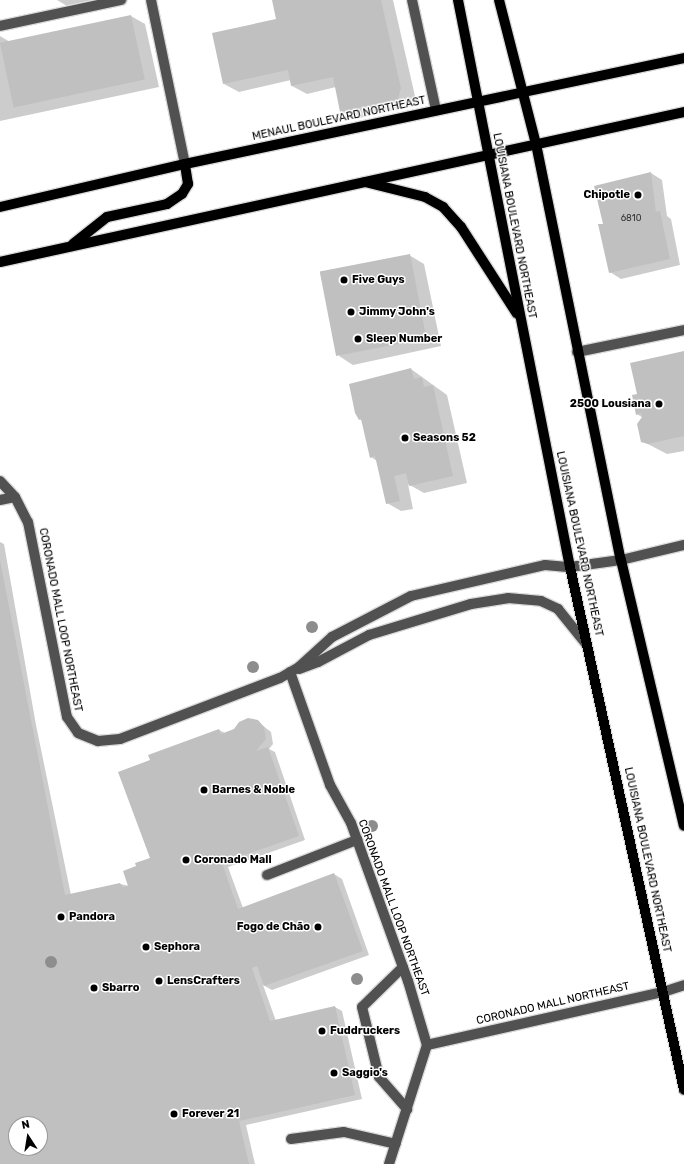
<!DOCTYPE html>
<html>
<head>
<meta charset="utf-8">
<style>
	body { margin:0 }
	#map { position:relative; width:684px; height:1164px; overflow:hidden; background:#fff; font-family:Rubik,sans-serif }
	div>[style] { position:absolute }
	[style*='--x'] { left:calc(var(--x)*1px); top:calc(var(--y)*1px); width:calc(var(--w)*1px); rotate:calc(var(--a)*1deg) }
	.shadow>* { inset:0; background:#0003 }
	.building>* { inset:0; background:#c0c0c0; transform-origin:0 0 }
	.roads { filter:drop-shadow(1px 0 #dbdbdb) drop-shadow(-1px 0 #dbdbdb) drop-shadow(0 1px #dbdbdb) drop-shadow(0 -1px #dbdbdb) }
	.minor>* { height:10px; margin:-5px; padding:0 5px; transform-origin:5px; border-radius:5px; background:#515151 }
	.major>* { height:10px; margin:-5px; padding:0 5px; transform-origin:5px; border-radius:5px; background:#000 }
	.trees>* { width:12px; height:12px; margin:-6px; border-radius:50%; background:#8d8d8d }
	.dots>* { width:11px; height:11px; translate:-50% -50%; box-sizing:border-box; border:2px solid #fff; border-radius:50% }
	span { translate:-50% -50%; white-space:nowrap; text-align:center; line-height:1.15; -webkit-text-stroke:3px #fff; paint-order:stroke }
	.number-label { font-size:9px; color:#303030 }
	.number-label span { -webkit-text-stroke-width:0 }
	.street-label { font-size:11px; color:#000 }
	.poi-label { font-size:11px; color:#000; font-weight:700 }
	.right { translate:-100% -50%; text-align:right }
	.left { translate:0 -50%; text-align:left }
	.north { position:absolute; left:8px; top:1116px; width:40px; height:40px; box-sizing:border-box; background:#fff; border:1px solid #999; border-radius:50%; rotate:348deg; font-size:11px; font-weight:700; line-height:16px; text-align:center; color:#000 }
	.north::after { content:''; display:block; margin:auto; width:14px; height:18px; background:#000; clip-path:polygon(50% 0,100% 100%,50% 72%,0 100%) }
</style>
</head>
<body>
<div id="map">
	<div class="shadow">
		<i style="clip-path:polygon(57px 0,97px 0,67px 6px)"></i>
		<i style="clip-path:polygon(273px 0,393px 0,415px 96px,412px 106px,355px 119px,341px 111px,336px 87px,307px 94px,292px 86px,291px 80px,239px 92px,224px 84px,278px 20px)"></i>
		<i style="clip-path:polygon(131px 16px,145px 24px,159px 87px,0 121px,0 36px,10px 42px)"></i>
		<i style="clip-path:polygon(651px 173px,662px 180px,667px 216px,671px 219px,680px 265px,621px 279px,610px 272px,604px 225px)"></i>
		<i style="clip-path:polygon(409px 255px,424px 264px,441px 346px,353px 365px,339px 356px)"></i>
		<i style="clip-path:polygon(684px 352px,684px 451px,667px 454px,642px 441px,643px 418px,637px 414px,638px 395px)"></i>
		<i style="clip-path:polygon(411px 369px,447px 395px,467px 483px,424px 493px,408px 484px,413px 509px,401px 511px,387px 503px,377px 461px,371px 457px,363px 421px,359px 419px)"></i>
		<i style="clip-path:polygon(evenodd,0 542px,4px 544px,36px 725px,71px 895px,120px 884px,130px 886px,137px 867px,151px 858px,151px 761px,219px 730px,225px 733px,257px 721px,271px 732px,273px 744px,269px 749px,275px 752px,305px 840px,228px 867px,243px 908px,334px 874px,342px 879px,369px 955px,272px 990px,263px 985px,276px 1021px,335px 1007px,342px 1011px,362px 1099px,246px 1125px,255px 1164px,0 1164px,0 542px,16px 1124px,40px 1124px,40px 1148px,16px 1148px,16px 1124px)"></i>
	</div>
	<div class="building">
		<i style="clip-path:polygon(272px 0,381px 0,401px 88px,398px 99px,340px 112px,333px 77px,291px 86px,288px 70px,223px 84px,212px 33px,276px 19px)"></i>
		<i style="left:131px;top:15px;width:66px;height:134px;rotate:78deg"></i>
		<i style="clip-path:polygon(651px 172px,656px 212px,660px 211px,670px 259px,609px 273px,598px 224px,603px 224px,594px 186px)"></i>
		<i style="left:410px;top:254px;width:86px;height:92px;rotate:79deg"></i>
		<i style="clip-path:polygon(684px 351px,684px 436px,648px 444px,641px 442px,637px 424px,642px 417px,641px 413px,636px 415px,632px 395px,637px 394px,630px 363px)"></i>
		<i style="clip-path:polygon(411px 368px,414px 379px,422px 377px,424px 387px,433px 385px,453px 476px,409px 486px,406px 473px,394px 476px,400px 501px,386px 504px,375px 456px,370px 458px,361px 419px,359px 420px,355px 413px,349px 384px)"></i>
		<i style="clip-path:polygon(evenodd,0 560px,65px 895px,120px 883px,123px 887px,128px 886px,123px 871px,136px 866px,135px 863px,150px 858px,118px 772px,150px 760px,148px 755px,219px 729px,221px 734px,234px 729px,239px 722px,248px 718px,258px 720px,264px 727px,266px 739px,256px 751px,268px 747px,299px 836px,222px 863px,238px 909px,334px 873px,363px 951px,264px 986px,257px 966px,252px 968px,270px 1021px,335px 1006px,355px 1095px,239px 1121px,249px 1164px,0 1164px,0 560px,16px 1124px,40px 1124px,40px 1148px,16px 1148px,16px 1124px)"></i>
	</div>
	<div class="roads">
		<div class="minor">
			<i style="--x:151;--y:0;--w:167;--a:78.3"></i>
			<i style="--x:412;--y:0;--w:113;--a:77.7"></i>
			<i style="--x:0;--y:26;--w:124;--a:-12.1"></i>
			<i style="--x:577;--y:352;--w:109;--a:-11.6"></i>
			<i style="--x:0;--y:481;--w:22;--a:47"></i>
			<i style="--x:0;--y:500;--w:15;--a:-11"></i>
			<i style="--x:15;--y:497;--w:28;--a:63"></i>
			<i style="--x:28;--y:522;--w:199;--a:78.7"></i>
			<i style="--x:67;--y:717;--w:19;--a:55"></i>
			<i style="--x:78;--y:733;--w:22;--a:22"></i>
			<i style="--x:98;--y:741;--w:22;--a:-5"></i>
			<i style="--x:120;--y:739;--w:171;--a:-20.9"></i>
			<i style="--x:280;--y:678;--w:22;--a:-30"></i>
			<i style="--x:299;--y:667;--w:45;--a:-42.3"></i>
			<i style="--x:332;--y:637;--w:89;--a:-27.4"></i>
			<i style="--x:411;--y:596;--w:138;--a:-13"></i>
			<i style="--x:545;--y:565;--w:25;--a:5"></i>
			<i style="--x:570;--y:567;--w:51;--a:-7.8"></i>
			<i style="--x:621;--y:560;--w:65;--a:-13.4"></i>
			<i style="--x:299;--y:669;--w:20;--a:-20"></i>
			<i style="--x:318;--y:662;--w:58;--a:-27.9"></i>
			<i style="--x:369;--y:635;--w:107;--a:-16.9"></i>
			<i style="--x:471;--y:604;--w:37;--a:-9"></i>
			<i style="--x:508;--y:598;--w:33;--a:5"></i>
			<i style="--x:541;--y:601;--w:19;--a:25"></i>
			<i style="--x:558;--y:609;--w:46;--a:51.1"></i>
			<i style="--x:290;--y:672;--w:120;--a:70.5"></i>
			<i style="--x:330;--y:785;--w:43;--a:61.1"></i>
			<i style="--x:351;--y:823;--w:168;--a:70.2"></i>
			<i style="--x:408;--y:981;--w:67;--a:73.5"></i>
			<i style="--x:427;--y:1045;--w:125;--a:107.7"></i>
			<i style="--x:267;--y:875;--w:97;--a:-21.3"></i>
			<i style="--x:403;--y:967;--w:57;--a:135.7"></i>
			<i style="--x:362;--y:1007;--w:72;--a:76.3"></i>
			<i style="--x:379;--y:1077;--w:43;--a:48.8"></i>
			<i style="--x:427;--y:1045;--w:242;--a:-12.7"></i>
			<i style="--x:663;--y:992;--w:22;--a:-18"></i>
			<i style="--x:291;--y:1139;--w:53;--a:-7.5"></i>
			<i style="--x:344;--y:1132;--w:53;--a:13"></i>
		</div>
		<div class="major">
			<i style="--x:458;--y:0;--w:578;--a:78.83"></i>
			<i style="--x:570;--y:567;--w:535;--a:77.7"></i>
			<i style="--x:499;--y:0;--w:149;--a:75.6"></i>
			<i style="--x:536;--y:144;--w:425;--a:78.5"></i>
			<i style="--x:621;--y:560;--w:273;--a:76.7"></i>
			<i style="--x:365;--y:182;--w:62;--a:14"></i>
			<i style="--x:425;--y:197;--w:21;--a:29"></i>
			<i style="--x:443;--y:207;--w:27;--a:48"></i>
			<i style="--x:461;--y:227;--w:103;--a:57.2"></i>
			<i style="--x:0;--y:207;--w:190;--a:-13.1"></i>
			<i style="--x:185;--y:164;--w:510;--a:-11.99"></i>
			<i style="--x:73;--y:244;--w:43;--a:-38.5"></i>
			<i style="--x:107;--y:217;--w:61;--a:-12.2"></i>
			<i style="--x:167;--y:204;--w:18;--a:-34"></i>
			<i style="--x:182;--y:194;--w:12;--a:-59"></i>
			<i style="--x:188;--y:184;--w:20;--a:-99"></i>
			<i style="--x:0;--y:262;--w:700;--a:-12.37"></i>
		</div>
	</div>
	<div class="trees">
		<i style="left:312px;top:627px"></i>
		<i style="left:253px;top:667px"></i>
		<i style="left:372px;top:826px"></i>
		<i style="left:51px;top:962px"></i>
		<i style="left:357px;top:979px"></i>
	</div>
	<div class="dots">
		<i style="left:638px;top:195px;background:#000"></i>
		<i style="left:344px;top:280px;background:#000"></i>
		<i style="left:351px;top:312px;background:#000"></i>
		<i style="left:358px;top:339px;background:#000"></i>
		<i style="left:659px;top:404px;background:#000"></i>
		<i style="left:405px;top:438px;background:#000"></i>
		<i style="left:204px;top:790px;background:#000"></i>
		<i style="left:186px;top:860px;background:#000"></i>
		<i style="left:61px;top:917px;background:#000"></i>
		<i style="left:318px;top:927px;background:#000"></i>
		<i style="left:146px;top:947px;background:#000"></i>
		<i style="left:159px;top:981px;background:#000"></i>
		<i style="left:94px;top:988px;background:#000"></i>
		<i style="left:322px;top:1031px;background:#000"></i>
		<i style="left:334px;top:1073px;background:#000"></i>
		<i style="left:174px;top:1114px;background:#000"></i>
	</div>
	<div class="number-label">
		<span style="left:631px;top:218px">6810</span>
	</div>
	<div class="street-label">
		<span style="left:339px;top:119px;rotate:-12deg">MENAUL BOULEVARD NORTHEAST</span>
		<span style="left:514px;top:226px;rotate:79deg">LOUISIANA BOULEVARD NORTHEAST</span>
		<span style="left:579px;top:544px;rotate:78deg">LOUISIANA BOULEVARD NORTHEAST</span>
		<span style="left:60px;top:620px;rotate:79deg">CORONADO MALL LOOP NORTHEAST</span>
		<span style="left:647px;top:860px;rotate:78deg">LOUISIANA BOULEVARD NORTHEAST</span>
		<span style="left:393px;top:908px;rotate:70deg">CORONADO MALL LOOP NORTHEAST</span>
		<span style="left:553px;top:1004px;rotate:-13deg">CORONADO MALL NORTHEAST</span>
	</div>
	<div class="poi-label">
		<span class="right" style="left:630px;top:195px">Chipotle</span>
		<span class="left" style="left:352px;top:280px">Five Guys</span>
		<span class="left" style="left:359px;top:312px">Jimmy John's</span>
		<span class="left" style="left:366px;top:339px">Sleep Number</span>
		<span class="right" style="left:651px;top:404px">2500 Lousiana</span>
		<span class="left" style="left:413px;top:438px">Seasons 52</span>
		<span class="left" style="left:212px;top:790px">Barnes &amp; Noble</span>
		<span class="left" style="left:194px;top:860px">Coronado Mall</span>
		<span class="left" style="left:69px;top:917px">Pandora</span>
		<span class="right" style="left:310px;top:927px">Fogo de Chão</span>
		<span class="left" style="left:154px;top:947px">Sephora</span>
		<span class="left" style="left:167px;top:981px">LensCrafters</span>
		<span class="left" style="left:102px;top:988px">Sbarro</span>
		<span class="left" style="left:330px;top:1031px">Fuddruckers</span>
		<span class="left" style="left:342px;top:1073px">Saggio's</span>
		<span class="left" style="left:182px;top:1114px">Forever 21</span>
	</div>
	<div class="north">N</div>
</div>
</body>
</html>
